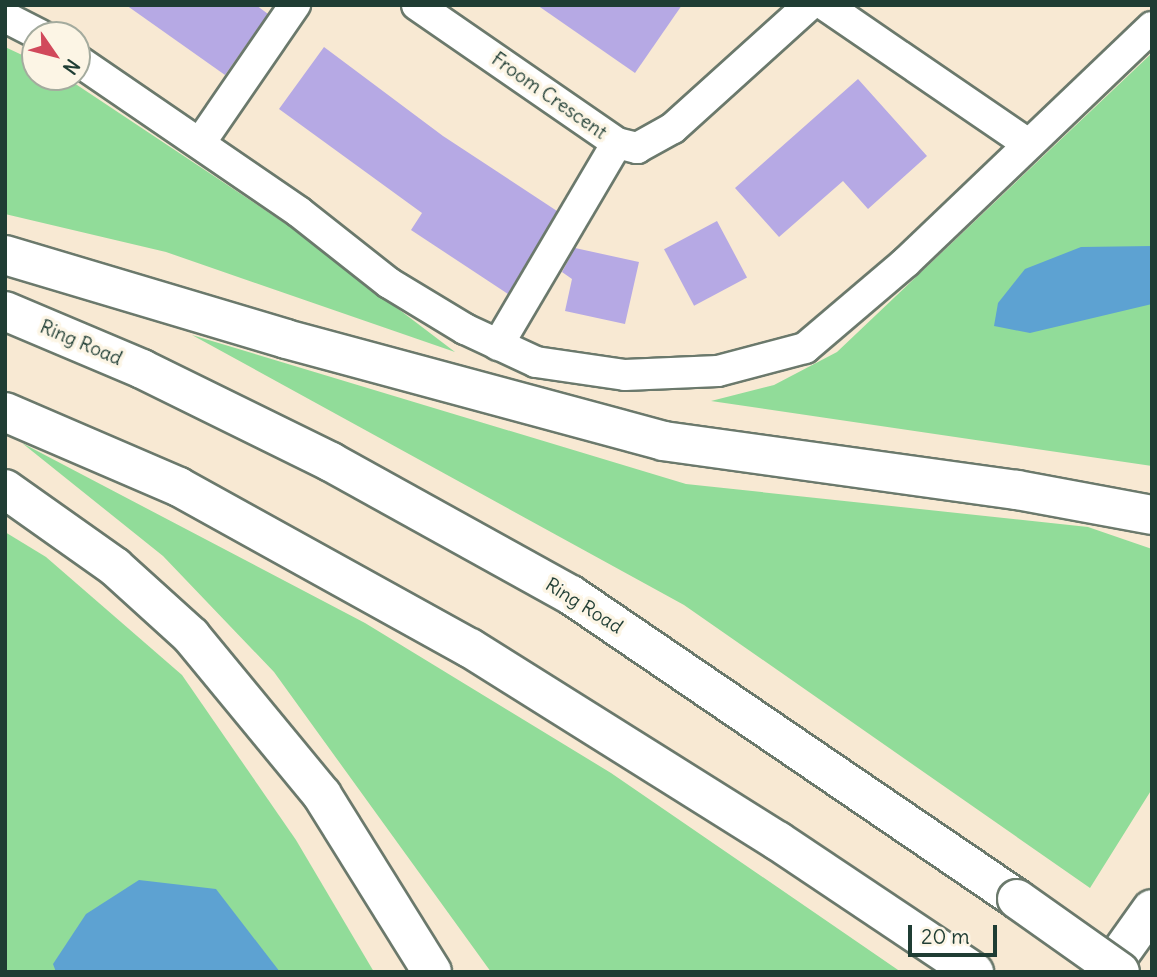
<!DOCTYPE html>
<html>
<head>
<meta charset="utf-8">
<style>
	body { margin:0 }
	#map { position:relative; width:1157px; height:977px; overflow:hidden; background:#f8e9d3; font-family:Delius,sans-serif }
	div>[style] { position:absolute }
	[style*='--x'] { left:calc(var(--x)*1px); top:calc(var(--y)*1px); width:calc(var(--w)*1px); rotate:calc(var(--a)*1deg) }
	.green>* { inset:0; background:#91dc99 }
	.water>* { inset:0; background:#5da2d2 }
	.building>* { inset:0; background:#b6a9e4; transform-origin:0 0 }
	.roads { filter:drop-shadow(2px 0 #6b796c) drop-shadow(-2px 0 #6b796c) drop-shadow(0 2px #6b796c) drop-shadow(0 -2px #6b796c) }
	.minor>* { height:30px; margin:-15px; padding:0 15px; transform-origin:15px; border-radius:15px; background:#fff }
	.highway>* { height:38px; margin:-19px; padding:0 19px; transform-origin:19px; border-radius:19px; background:#fff }
	.bridges { filter:drop-shadow(2px 0 #6b796c) drop-shadow(-2px 0 #6b796c) drop-shadow(0 2px #6b796c) drop-shadow(0 -2px #6b796c) }
	.highway-bridge>* { height:38px; margin:-19px; padding:0 19px; transform-origin:19px; border-radius:19px; background:#fff }
	span { translate:-50% -50%; white-space:nowrap; text-align:center; line-height:1.15; -webkit-text-stroke:7px #fcf5e5; paint-order:stroke }
	.street-label { font-size:19px; color:#1f3d34 }
	.frame { position:absolute; inset:0; border:7px solid #1f3d34; pointer-events:none }
	.north { position:absolute; left:21px; top:21px; width:70px; height:70px; box-sizing:border-box; background:#fcf5e5; border:2px solid #a4ab9e; border-radius:50%; rotate:125deg; font-size:19px; font-weight:700; line-height:28px; text-align:center; color:#1f3d34 }
	.north::after { content:''; display:block; margin:auto; width:24px; height:32px; background:#d1495b; clip-path:polygon(50% 0,100% 100%,50% 72%,0 100%) }
	.scale { position:absolute; left:908px; top:925px; width:89px; height:32px; box-sizing:border-box; border:4px solid #1f3d34; border-top:0; padding-left:9px; font-size:21px; line-height:24px; white-space:nowrap; color:#1f3d34; -webkit-text-stroke:5px #fcf5e5; paint-order:stroke }
</style>
</head>
<body>
<div id="map">
	<div class="green">
		<i style="clip-path:polygon(5px 47px,35px 61px,35px 77px,65px 77px,289px 226px,455px 352px,166px 252px,5px 214px)"></i>
		<i style="clip-path:polygon(1152px 53px,1152px 466px,711px 401px,774px 385px,837px 352px)"></i>
		<i style="clip-path:polygon(192px 335px,686px 484px,1088px 527px,1152px 549px,1152px 789px,1090px 888px,684px 605px)"></i>
		<i style="clip-path:polygon(22px 443px,365px 623px,611px 773px,901px 972px,491px 972px,274px 672px,163px 556px)"></i>
		<i style="clip-path:polygon(5px 532px,46px 557px,182px 675px,296px 840px,374px 972px,5px 972px)"></i>
	</div>
	<div class="water">
		<i style="clip-path:polygon(1152px 246px,1152px 304px,1030px 333px,994px 326px,998px 303px,1025px 269px,1081px 247px)"></i>
		<i style="clip-path:polygon(139px 880px,216px 889px,280px 972px,56px 972px,53px 964px,86px 914px)"></i>
	</div>
	<div class="building">
		<i style="clip-path:polygon(126px 5px,256px 5px,268px 14px,225px 75px)"></i>
		<i style="clip-path:polygon(537px 5px,682px 5px,635px 73px)"></i>
		<i style="clip-path:polygon(324px 47px,443px 136px,557px 211px,508px 294px,411px 230px,422px 213px,279px 109px)"></i>
		<i style="clip-path:polygon(858px 79px,927px 156px,868px 209px,843px 181px,779px 237px,735px 188px)"></i>
		<i style="left:717px;top:221px;width:64px;height:60px;rotate:62deg"></i>
		<i style="clip-path:polygon(575px 248px,639px 262px,625px 324px,565px 311px,572px 279px,562px 272px)"></i>
	</div>
	<div class="roads">
		<div class="minor">
			<i style="--x:417;--y:5;--w:243;--a:34.6"></i>
			<i style="--x:617;--y:143;--w:21;--a:14"></i>
			<i style="--x:637;--y:148;--w:41;--a:-29.1"></i>
			<i style="--x:673;--y:128;--w:183;--a:-42.1"></i>
			<i style="--x:825;--y:5;--w:246;--a:34.4"></i>
			<i style="--x:5;--y:17;--w:39;--a:27"></i>
			<i style="--x:77;--y:60;--w:269;--a:34.4"></i>
			<i style="--x:299;--y:212;--w:115;--a:38.3"></i>
			<i style="--x:389;--y:283;--w:89;--a:31.2"></i>
			<i style="--x:465;--y:329;--w:78;--a:24.9"></i>
			<i style="--x:536;--y:362;--w:90;--a:8.3"></i>
			<i style="--x:625;--y:375;--w:93;--a:-2.5"></i>
			<i style="--x:718;--y:371;--w:90;--a:-14.8"></i>
			<i style="--x:805;--y:348;--w:133;--a:-40.4"></i>
			<i style="--x:906;--y:262;--w:340;--a:-43.7"></i>
			<i style="--x:200;--y:143;--w:168;--a:-55.5"></i>
			<i style="--x:498;--y:345;--w:234;--a:-59.5"></i>
		</div>
		<div class="highway">
			<i style="--x:5;--y:255;--w:293;--a:16.6"></i>
			<i style="--x:286;--y:339;--w:391;--a:15.1"></i>
			<i style="--x:663;--y:441;--w:357;--a:7.9"></i>
			<i style="--x:1017;--y:490;--w:137;--a:10.5"></i>
			<i style="--x:5;--y:311;--w:149;--a:22.9"></i>
			<i style="--x:142;--y:369;--w:211;--a:26.2"></i>
			<i style="--x:331;--y:462;--w:274;--a:29"></i>
			<i style="--x:571;--y:595;--w:540;--a:34.28"></i>
			<i style="--x:5;--y:412;--w:189;--a:23.3"></i>
			<i style="--x:179;--y:487;--w:333;--a:29"></i>
			<i style="--x:470;--y:648;--w:363;--a:32.1"></i>
			<i style="--x:778;--y:841;--w:236;--a:33.8"></i>
			<i style="--x:5;--y:489;--w:135;--a:35.3"></i>
			<i style="--x:115;--y:567;--w:103;--a:42.2"></i>
			<i style="--x:191;--y:636;--w:206;--a:50.5"></i>
			<i style="--x:322;--y:795;--w:208;--a:58.1"></i>
			<i style="--x:1107;--y:972;--w:77;--a:-54.5"></i>
		</div>
	</div>
	<div class="bridges">
		<div class="highway-bridge">
			<i style="--x:1017;--y:899;--w:126;--a:35.3"></i>
		</div>
	</div>
	<div class="street-label">
		<span style="left:549px;top:96px;rotate:35deg">Froom Crescent</span>
		<span style="left:81px;top:343px;rotate:23deg">Ring Road</span>
		<span style="left:584px;top:606px;rotate:32deg">Ring Road</span>
	</div>
	<div class="frame"></div>
	<div class="north">N</div>
	<div class="scale">20 m</div>
</div>
</body>
</html>
